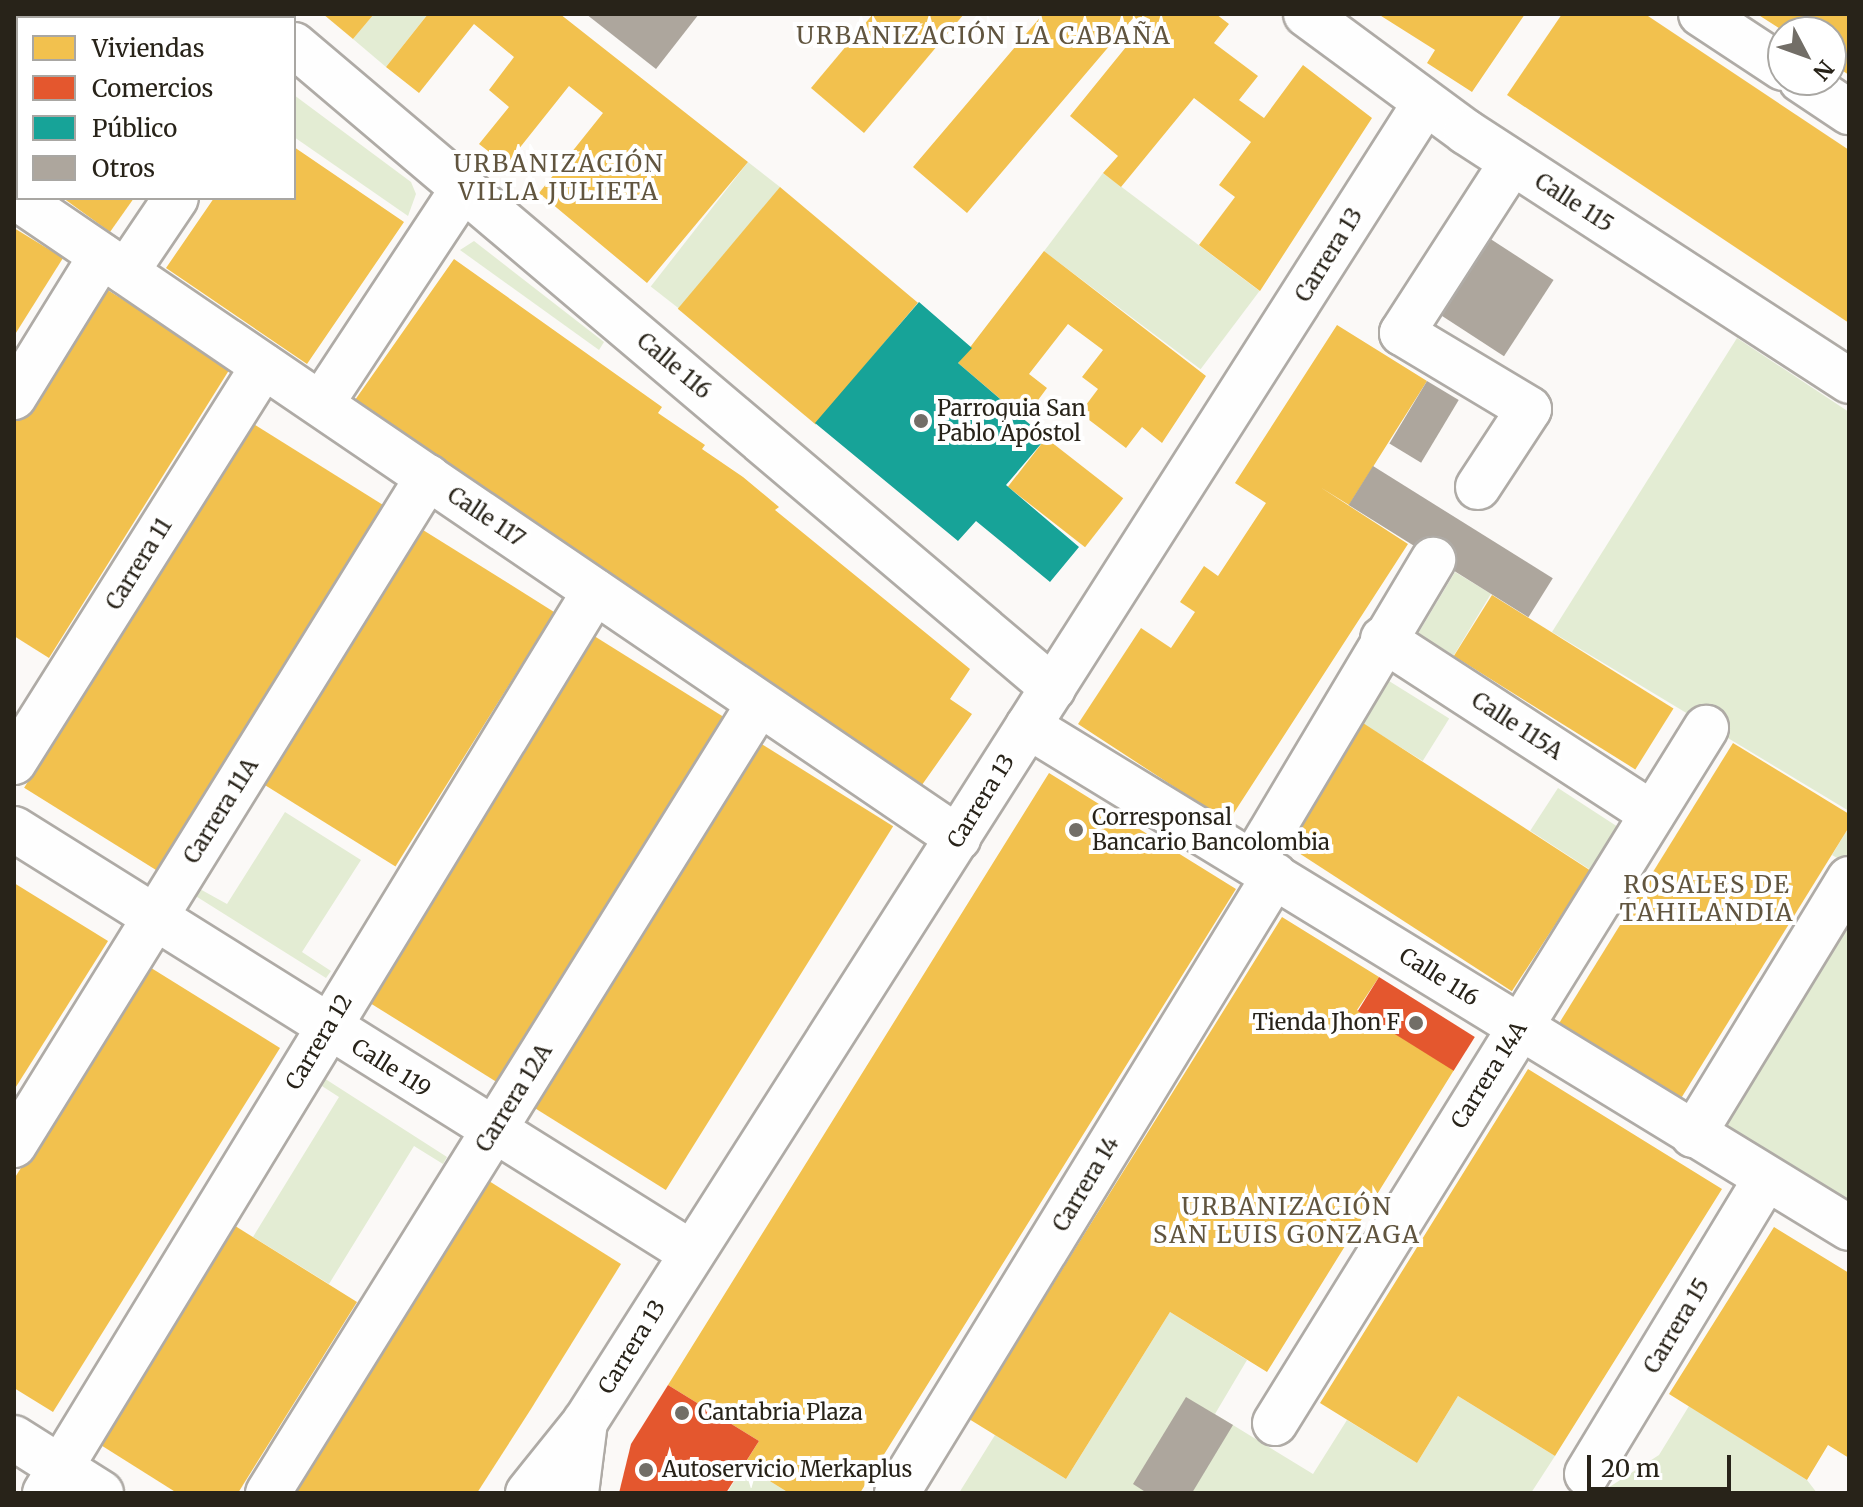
<!DOCTYPE html>
<html>
<head>
<meta charset="utf-8">
<style>
	body { margin:0 }
	#map { position:relative; width:1863px; height:1507px; overflow:hidden; background:#fbf9f7; font-family:Merriweather,serif }
	div>[style] { position:absolute }
	[style*='--x'] { left:calc(var(--x)*1px); top:calc(var(--y)*1px); width:calc(var(--w)*1px); rotate:calc(var(--a)*1deg) }
	.green>* { inset:0; background:#e3ecd3; transform-origin:0 0 }
	.homes>* { inset:0; background:#f2c14e; transform-origin:0 0 }
	.shops>* { inset:0; background:#e4572e; transform-origin:0 0 }
	.public>* { inset:0; background:#17a398 }
	.building>* { inset:0; background:#ada69d; transform-origin:0 0 }
	.roads { filter:drop-shadow(2px 0 #afaba6) drop-shadow(-2px 0 #afaba6) drop-shadow(0 2px #afaba6) drop-shadow(0 -2px #afaba6) }
	.minor>* { height:44px; margin:-22px; padding:0 22px; transform-origin:22px; border-radius:22px; background:#fefefe }
	.dots>* { width:22px; height:22px; translate:-50% -50%; box-sizing:border-box; border:4px solid #fff; border-radius:50% }
	span { translate:-50% -50%; white-space:nowrap; text-align:center; line-height:1.15; -webkit-text-stroke:8px #fff; paint-order:stroke }
	.street-label { font-size:22px; color:#282319 }
	.poi-label { font-size:22px; color:#282319 }
	.left { translate:0 -50%; text-align:left }
	.right { translate:-100% -50%; text-align:right }
	.neighbourhood-label { font-size:24px; color:#61553f; letter-spacing:2px }
	.frame { position:absolute; inset:0; border:16px solid #282319; pointer-events:none }
	.legend { position:absolute; left:16px; top:16px; width:280px; height:184px; box-sizing:border-box; background:#fff; border:2px solid #a9a7a3; margin:0; padding:10px 14px; list-style:none; font-size:24px; color:#282319 }
	.legend li { display:flex; align-items:center; gap:16px; height:40px }
	.legend b { width:40px; border:2px solid #a9a7a3 }
	.north { position:absolute; left:1767px; top:16px; width:80px; height:80px; box-sizing:border-box; background:#fff; border:2px solid #a9a7a3; border-radius:50%; rotate:131deg; font-size:22px; font-weight:700; line-height:32px; text-align:center; color:#282319 }
	.north::after { content:''; display:block; margin:auto; width:28px; height:36px; background:#726e67; clip-path:polygon(50% 0,100% 100%,50% 72%,0 100%) }
	.scale { position:absolute; left:1587px; top:1455px; width:144px; height:36px; box-sizing:border-box; border:4px solid #282319; border-top:0; padding-left:10px; font-size:24px; line-height:28px; white-space:nowrap; color:#282319; -webkit-text-stroke:6px #fff; paint-order:stroke }
</style>
</head>
<body>
<div id="map">
	<div class="green">
		<i style="left:92px;top:14px;width:109px;height:7px"></i>
		<i style="clip-path:polygon(374px 14px,428px 14px,386px 67px,353px 39px)"></i>
		<i style="clip-path:polygon(294px 95px,411px 182px,416px 194px,408px 216px,294px 137px)"></i>
		<i style="left:748px;top:162px;width:41px;height:158px;rotate:38deg"></i>
		<i style="left:1103px;top:173px;width:196px;height:98px;rotate:37deg"></i>
		<i style="clip-path:polygon(474px 241px,604px 342px,599px 350px,460px 250px)"></i>
		<i style="clip-path:polygon(1737px 338px,1849px 412px,1849px 811px,1552px 632px)"></i>
		<i style="left:1455px;top:572px;width:42px;height:72px;rotate:31deg"></i>
		<i style="left:1389px;top:681px;width:71px;height:50px;rotate:32deg"></i>
		<i style="left:1558px;top:788px;width:72px;height:51px;rotate:33deg"></i>
		<i style="clip-path:polygon(285px 812px,361px 860px,302px 952px,331px 971px,326px 978px,194px 895px,198px 888px,227px 904px)"></i>
		<i style="clip-path:polygon(1849px 827px,1849px 865px,1832px 855px)"></i>
		<i style="clip-path:polygon(1849px 899px,1849px 1205px,1716px 1120px)"></i>
		<i style="clip-path:polygon(316px 1073px,447px 1157px,443px 1164px,414px 1146px,329px 1284px,253px 1237px,339px 1097px,311px 1079px)"></i>
		<i style="clip-path:polygon(1170px 1312px,1247px 1360px,1215px 1414px,1313px 1474px,1347px 1420px,1417px 1463px,1458px 1396px,1555px 1456px,1531px 1493px,959px 1493px,995px 1435px,1066px 1479px)"></i>
		<i style="clip-path:polygon(1689px 1406px,1807px 1480px,1817px 1493px,1600px 1493px,1659px 1455px)"></i>
		<i style="clip-path:polygon(744px 1465px,789px 1493px,727px 1493px)"></i>
	</div>
	<div class="homes">
		<i style="clip-path:polygon(55px 14px,74px 14px,80px 18px,52px 18px)"></i>
		<i style="clip-path:polygon(323px 14px,374px 14px,353px 39px)"></i>
		<i style="clip-path:polygon(428px 14px,560px 14px,748px 162px,647px 283px,539px 193px,603px 113px,569px 86px,506px 165px,479px 144px,509px 107px,489px 90px,514px 57px,474px 24px,419px 93px,386px 67px)"></i>
		<i style="clip-path:polygon(873px 14px,964px 14px,864px 133px,811px 88px)"></i>
		<i style="clip-path:polygon(1043px 14px,1216px 14px,1229px 24px,1214px 43px,1258px 76px,1239px 100px,1264px 118px,1303px 65px,1372px 118px,1260px 291px,1199px 245px,1235px 197px,1219px 185px,1251px 142px,1194px 98px,1121px 187px,1103px 173px,1118px 156px,1070px 116px,1143px 26px,1134px 17px,967px 213px,913px 167px)"></i>
		<i style="clip-path:polygon(1378px 14px,1525px 14px,1472px 92px,1427px 63px,1435px 50px)"></i>
		<i style="clip-path:polygon(1562px 14px,1645px 14px,1849px 150px,1849px 323px,1507px 95px)"></i>
		<i style="clip-path:polygon(1757px 14px,1849px 14px,1849px 75px,1831px 63px,1831px 32px,1785px 32px)"></i>
		<i style="clip-path:polygon(18px 66px,18px 167px,14px 164px)"></i>
		<i style="clip-path:polygon(294px 147px,404px 222px,307px 364px,166px 268px,214px 198px,294px 198px)"></i>
		<i style="left:780px;top:187px;width:180px;height:159px;rotate:40deg"></i>
		<i style="clip-path:polygon(63px 198px,134px 198px,110px 232px)"></i>
		<i style="clip-path:polygon(14px 228px,63px 258px,14px 336px)"></i>
		<i style="clip-path:polygon(1044px 251px,1206px 376px,1162px 443px,1142px 427px,1126px 448px,1080px 413px,1098px 389px,1082px 377px,1103px 350px,1068px 324px,1029px 374px,1047px 388px,1024px 419px,958px 363px)"></i>
		<i style="clip-path:polygon(454px 259px,662px 407px,658px 413px,705px 445px,702px 449px,743px 477px,779px 507px,775px 510px,970px 669px,950px 699px,972px 714px,917px 792px,355px 400px)"></i>
		<i style="clip-path:polygon(98px 284px,231px 367px,49px 658px,14px 636px,14px 419px)"></i>
		<i style="clip-path:polygon(1337px 325px,1427px 381px,1349px 505px,1320px 487px,1408px 544px,1228px 822px,1078px 724px,1141px 628px,1171px 648px,1195px 612px,1180px 602px,1204px 566px,1218px 576px,1266px 503px,1235px 483px)"></i>
		<i style="left:252px;top:423px;width:156px;height:430px;rotate:32deg"></i>
		<i style="left:1046px;top:438px;width:98px;height:62px;rotate:38deg"></i>
		<i style="left:423px;top:530px;width:155px;height:300px;rotate:32deg"></i>
		<i style="left:1492px;top:595px;width:214px;height:72px;rotate:32deg"></i>
		<i style="left:591px;top:634px;width:157px;height:430px;rotate:32deg"></i>
		<i style="left:1363px;top:723px;width:271px;height:144px;rotate:33deg"></i>
		<i style="left:760px;top:743px;width:157px;height:429px;rotate:32deg"></i>
		<i style="clip-path:polygon(1733px 743px,1849px 814px,1849px 827px,1680px 1100px,1558px 1025px)"></i>
		<i style="clip-path:polygon(1049px 773px,1236px 889px,860px 1493px,789px 1493px,744px 1465px,759px 1441px,668px 1385px)"></i>
		<i style="clip-path:polygon(14px 883px,108px 941px,14px 1090px)"></i>
		<i style="clip-path:polygon(1282px 917px,1379px 977px,1357px 1010px,1454px 1070px,1267px 1372px,1170px 1312px,1066px 1479px,969px 1419px)"></i>
		<i style="clip-path:polygon(148px 966px,280px 1048px,53px 1412px,14px 1388px,14px 1179px)"></i>
		<i style="clip-path:polygon(1528px 1069px,1722px 1189px,1555px 1456px,1458px 1396px,1417px 1463px,1320px 1403px)"></i>
		<i style="clip-path:polygon(489px 1181px,621px 1264px,531px 1409px,477px 1493px,293px 1493px)"></i>
		<i style="clip-path:polygon(224px 1219px,357px 1302px,238px 1493px,177px 1493px,88px 1437px)"></i>
		<i style="clip-path:polygon(1774px 1227px,1849px 1273px,1849px 1458px,1828px 1445px,1807px 1480px,1669px 1394px)"></i>
	</div>
	<div class="shops">
		<i style="left:1379px;top:977px;width:113px;height:40px;rotate:32deg"></i>
		<i style="clip-path:polygon(668px 1385px,759px 1441px,726px 1493px,619px 1493px,631px 1444px)"></i>
	</div>
	<div class="public">
		<i style="clip-path:polygon(919px 302px,972px 348px,958px 363px,1046px 438px,1006px 485px,1079px 547px,1050px 582px,976px 521px,958px 541px,815px 423px)"></i>
	</div>
	<div class="building">
		<i style="clip-path:polygon(586px 14px,699px 14px,656px 69px)"></i>
		<i style="left:1489px;top:238px;width:77px;height:91px;rotate:33deg"></i>
		<i style="left:1427px;top:381px;width:37px;height:73px;rotate:31deg"></i>
		<i style="left:1373px;top:466px;width:212px;height:46px;rotate:32deg"></i>
		<i style="clip-path:polygon(1186px 1397px,1233px 1425px,1192px 1493px,1147px 1493px,1133px 1484px)"></i>
	</div>
	<div class="roads">
		<div class="minor">
			<i style="--x:257;--y:14;--w:6;--a:39"></i>
			<i style="--x:1306;--y:14;--w:199;--a:36.4"></i>
			<i style="--x:1466;--y:132;--w:457;--a:33"></i>
			<i style="--x:1701;--y:14;--w:98;--a:33.4"></i>
			<i style="--x:294;--y:45;--w:995;--a:40.27"></i>
			<i style="--x:1801;--y:80;--w:58;--a:33.7"></i>
			<i style="--x:14;--y:196;--w:1142;--a:34.22"></i>
			<i style="--x:126;--y:272;--w:89;--a:-56"></i>
			<i style="--x:14;--y:397;--w:166;--a:-58.3"></i>
			<i style="--x:321;--y:404;--w:258;--a:-56.6"></i>
			<i style="--x:1478;--y:487;--w:93;--a:-56.8"></i>
			<i style="--x:1529;--y:409;--w:148;--a:-149.1"></i>
			<i style="--x:1402;--y:333;--w:203;--a:-57.2"></i>
			<i style="--x:1383;--y:639;--w:321;--a:33"></i>
			<i style="--x:1028;--y:726;--w:962;--a:31.44"></i>
			<i style="--x:14;--y:762;--w:468;--a:-57.8"></i>
			<i style="--x:14;--y:829;--w:797;--a:32.04"></i>
			<i style="--x:1253;--y:862;--w:352;--a:-59.2"></i>
			<i style="--x:1693;--y:1135;--w:300;--a:-58.6"></i>
			<i style="--x:14;--y:1145;--w:786;--a:-58.21"></i>
			<i style="--x:1275;--y:1423;--w:818;--a:-58.2"></i>
			<i style="--x:14;--y:1438;--w:103;--a:32.3"></i>
			<i style="--x:1587;--y:1474;--w:345;--a:-58.8"></i>
			<i style="--x:45;--y:1493;--w:1056;--a:-58.63"></i>
			<i style="--x:268;--y:1493;--w:929;--a:-58.11"></i>
			<i style="--x:528;--y:1493;--w:91;--a:-51.2"></i>
			<i style="--x:585;--y:1422;--w:1564;--a:-57.51"></i>
			<i style="--x:576;--y:1493;--w:72;--a:-82.8"></i>
			<i style="--x:897;--y:1493;--w:724;--a:-58.55"></i>
		</div>
	</div>
	<div class="dots">
		<i style="left:921px;top:421px;background:#726e67"></i>
		<i style="left:1076px;top:830px;background:#726e67"></i>
		<i style="left:1416px;top:1023px;background:#726e67"></i>
		<i style="left:682px;top:1413px;background:#726e67"></i>
		<i style="left:646px;top:1470px;background:#726e67"></i>
	</div>
	<div class="street-label">
		<span style="left:1574px;top:203px;rotate:33deg">Calle 115</span>
		<span style="left:1329px;top:255px;rotate:-58deg">Carrera 13</span>
		<span style="left:674px;top:366px;rotate:40deg">Calle 116</span>
		<span style="left:486px;top:517px;rotate:34deg">Calle 117</span>
		<span style="left:139px;top:564px;rotate:-58deg">Carrera 11</span>
		<span style="left:1517px;top:726px;rotate:33deg">Calle 115A</span>
		<span style="left:981px;top:801px;rotate:-58deg">Carrera 13</span>
		<span style="left:221px;top:811px;rotate:-58deg">Carrera 11A</span>
		<span style="left:1439px;top:977px;rotate:32deg">Calle 116</span>
		<span style="left:319px;top:1042px;rotate:-59deg">Carrera 12</span>
		<span style="left:391px;top:1068px;rotate:32deg">Calle 119</span>
		<span style="left:1489px;top:1075px;rotate:-58deg">Carrera 14A</span>
		<span style="left:514px;top:1098px;rotate:-58deg">Carrera 12A</span>
		<span style="left:1086px;top:1184px;rotate:-59deg">Carrera 14</span>
		<span style="left:1677px;top:1326px;rotate:-59deg">Carrera 15</span>
		<span style="left:632px;top:1347px;rotate:-58deg">Carrera 13</span>
	</div>
	<div class="poi-label">
		<span class="left" style="left:937px;top:421px">Parroquia San<br>Pablo Apóstol</span>
		<span class="left" style="left:1092px;top:830px">Corresponsal<br>Bancario Bancolombia</span>
		<span class="right" style="left:1400px;top:1023px">Tienda Jhon F</span>
		<span class="left" style="left:698px;top:1413px">Cantabria Plaza</span>
		<span class="left" style="left:662px;top:1470px">Autoservicio Merkaplus</span>
	</div>
	<div class="neighbourhood-label">
		<span style="left:984px;top:36px">URBANIZACIÓN LA CABAÑA</span>
		<span style="left:559px;top:178px">URBANIZACIÓN<br>VILLA JULIETA</span>
		<span style="left:1707px;top:899px">ROSALES DE<br>TAHILANDIA</span>
		<span style="left:1287px;top:1221px">URBANIZACIÓN<br>SAN LUIS GONZAGA</span>
	</div>
	<div class="frame"></div>
	<ul class="legend">
	<li><b style="height:22px;background:#f2c14e"></b>Viviendas</li>
	<li><b style="height:22px;background:#e4572e"></b>Comercios</li>
	<li><b style="height:22px;background:#17a398"></b>Público</li>
	<li><b style="height:22px;background:#ada69d"></b>Otros</li>
	</ul>
	<div class="north">N</div>
	<div class="scale">20 m</div>
</div>
</body>
</html>
